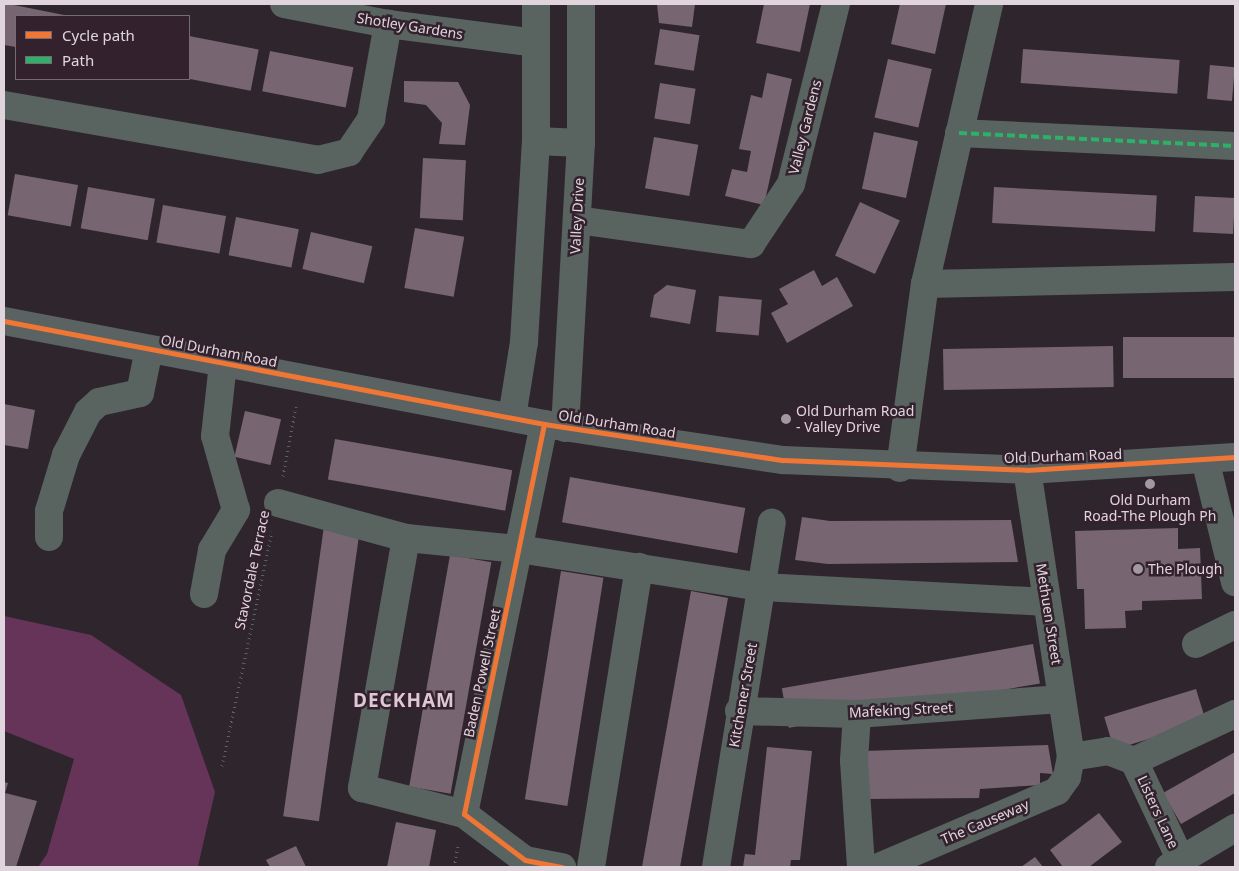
<!DOCTYPE html>
<html>
<head>
<meta charset="utf-8">
<style>
	body { margin:0 }
	#map { position:relative; width:1239px; height:871px; overflow:hidden; background:#2f262d; font-family:"Noto Sans",sans-serif }
	div>[style] { position:absolute }
	[style*='--x'] { left:calc(var(--x)*1px); top:calc(var(--y)*1px); width:calc(var(--w)*1px); rotate:calc(var(--a)*1deg) }
	.green>* { inset:0; background:#653458 }
	.building>* { inset:0; background:#786572; transform-origin:0 0 }
	.path>* { height:3px; margin-top:-1.5px; transform-origin:0; background:repeating-linear-gradient(90deg,#5d6261 0 1px,transparent 0 5px) }
	.minor>* { height:28px; margin:-14px; padding:0 14px; transform-origin:14px; border-radius:14px; background:#596460 }
	.major>* { height:28px; margin:-14px; padding:0 14px; transform-origin:14px; border-radius:14px; background:#5a6362 }
	.quiet>* { height:4px; margin-top:-2px; transform-origin:0; background:repeating-linear-gradient(90deg,#2db169 0 8px,transparent 0 12px) }
	.cycleway>* { height:5px; margin:-2.5px; padding:0 2.5px; transform-origin:2.5px; border-radius:2.5px; background:#f07635 }
	.dots>* { width:14px; height:14px; translate:-50% -50%; box-sizing:border-box; border:2px solid #33222e; border-radius:50% }
	span { translate:-50% -50%; white-space:nowrap; text-align:center; line-height:1.15; -webkit-text-stroke:5px #33222e; paint-order:stroke }
	.street-label { font-size:14px; color:#e0d5dc }
	.poi-label { font-size:14px; color:#e0d5dc }
	.left { translate:0 -50%; text-align:left }
	.district-label { font-size:19px; color:#dec8d6; font-weight:700; letter-spacing:1px }
	.frame { position:absolute; inset:0; border:5px solid #e0d5dc; pointer-events:none }
	.legend { position:absolute; left:15px; top:15px; width:175px; height:65px; box-sizing:border-box; background:#33222e; border:1px solid #786a74; margin:0; padding:6px 9px; list-style:none; font-size:15px; color:#e0d5dc }
	.legend li { display:flex; align-items:center; gap:10px; height:25px }
	.legend b { width:25px; border:1px solid #786a74 }
</style>
</head>
<body>
<div id="map">
	<div class="green">
		<i style="clip-path:polygon(4px 616px,91px 635px,181px 695px,215px 792px,198px 866px,38px 867px,47px 854px,74px 759px,4px 731px)"></i>
	</div>
	<div class="building">
		<i style="clip-path:polygon(4px 4px,9px 4px,64px 15px,16px 16px,16px 47px,4px 45px)"></i>
		<i style="clip-path:polygon(657px 4px,695px 4px,692px 27px,659px 23px)"></i>
		<i style="clip-path:polygon(764px 4px,810px 4px,800px 52px,756px 43px)"></i>
		<i style="clip-path:polygon(900px 4px,946px 4px,935px 54px,891px 44px)"></i>
		<i style="left:660px;top:29px;width:40px;height:36px;rotate:9deg"></i>
		<i style="left:189px;top:36px;width:71px;height:42px;rotate:11deg"></i>
		<i style="left:1023px;top:49px;width:157px;height:34px;rotate:4deg"></i>
		<i style="left:270px;top:51px;width:85px;height:41px;rotate:11deg"></i>
		<i style="left:888px;top:59px;width:45px;height:60px;rotate:13deg"></i>
		<i style="left:1210px;top:65px;width:25px;height:34px;rotate:5deg"></i>
		<i style="clip-path:polygon(767px 73px,792px 79px,764px 205px,725px 196px,732px 169px,747px 172px,751px 151px,739px 149px,751px 95px,762px 98px)"></i>
		<i style="clip-path:polygon(404px 81px,458px 82px,470px 105px,465px 145px,439px 144px,442px 123px,426px 105px,404px 102px)"></i>
		<i style="left:660px;top:83px;width:36px;height:36px;rotate:9deg"></i>
		<i style="left:874px;top:132px;width:45px;height:58px;rotate:12deg"></i>
		<i style="left:654px;top:137px;width:45px;height:52px;rotate:10deg"></i>
		<i style="left:423px;top:158px;width:43px;height:60px;rotate:3deg"></i>
		<i style="left:15px;top:174px;width:64px;height:42px;rotate:10deg"></i>
		<i style="left:88px;top:187px;width:68px;height:42px;rotate:10deg"></i>
		<i style="left:994px;top:187px;width:163px;height:36px;rotate:3deg"></i>
		<i style="left:1195px;top:196px;width:40px;height:36px;rotate:3deg"></i>
		<i style="left:860px;top:202px;width:44px;height:59px;rotate:25deg"></i>
		<i style="left:163px;top:205px;width:64px;height:38px;rotate:10deg"></i>
		<i style="left:236px;top:217px;width:64px;height:39px;rotate:11deg"></i>
		<i style="left:415px;top:228px;width:50px;height:61px;rotate:10deg"></i>
		<i style="left:311px;top:232px;width:63px;height:38px;rotate:13deg"></i>
		<i style="clip-path:polygon(814px 270px,822px 286px,837px 277px,853px 306px,787px 343px,771px 313px,788px 304px,779px 289px)"></i>
		<i style="clip-path:polygon(667px 285px,696px 290px,690px 324px,650px 317px,654px 295px)"></i>
		<i style="left:719px;top:296px;width:43px;height:36px;rotate:5deg"></i>
		<i style="left:1235px;top:337px;width:41px;height:112px;rotate:90deg"></i>
		<i style="left:1113px;top:346px;width:41px;height:170px;rotate:89deg"></i>
		<i style="clip-path:polygon(4px 404px,35px 410px,28px 449px,4px 445px)"></i>
		<i style="left:245px;top:411px;width:37px;height:47px;rotate:13deg"></i>
		<i style="left:335px;top:439px;width:180px;height:41px;rotate:10deg"></i>
		<i style="left:570px;top:477px;width:178px;height:46px;rotate:10deg"></i>
		<i style="clip-path:polygon(802px 517px,830px 521px,1011px 520px,1018px 562px,828px 564px,795px 560px)"></i>
		<i style="left:324px;top:526px;width:36px;height:293px;rotate:8deg"></i>
		<i style="clip-path:polygon(1178px 528px,1178px 549px,1200px 548px,1202px 599px,1142px 601px,1142px 610px,1125px 611px,1126px 628px,1085px 629px,1084px 589px,1077px 589px,1075px 531px)"></i>
		<i style="left:450px;top:555px;width:42px;height:235px;rotate:10deg"></i>
		<i style="left:561px;top:571px;width:43px;height:231px;rotate:9deg"></i>
		<i style="clip-path:polygon(691px 591px,728px 598px,708px 710px,680px 867px,642px 867px)"></i>
		<i style="left:1033px;top:644px;width:40px;height:255px;rotate:80deg"></i>
		<i style="left:1196px;top:689px;width:34px;height:96px;rotate:73deg"></i>
		<i style="clip-path:polygon(1048px 745px,1053px 774px,1040px 773px,1040px 785px,980px 789px,979px 798px,864px 799px,864px 751px)"></i>
		<i style="clip-path:polygon(767px 747px,812px 751px,800px 860px,791px 860px,790px 867px,743px 867px,745px 854px,755px 855px)"></i>
		<i style="clip-path:polygon(1235px 752px,1235px 793px,1181px 824px,1163px 793px)"></i>
		<i style="clip-path:polygon(4px 782px,8px 783px,5px 793px,37px 801px,16px 867px,4px 867px)"></i>
		<i style="clip-path:polygon(1099px 813px,1122px 842px,1089px 867px,1063px 867px,1050px 850px)"></i>
		<i style="clip-path:polygon(396px 822px,436px 830px,429px 867px,387px 867px)"></i>
		<i style="clip-path:polygon(296px 846px,306px 867px,270px 867px,266px 860px)"></i>
		<i style="clip-path:polygon(1035px 857px,1043px 867px,1021px 867px)"></i>
	</div>
	<div class="path">
		<i style="--x:283;--y:476;--w:71;--a:-79.5"></i>
		<i style="--x:222;--y:766;--w:240;--a:-78"></i>
		<i style="--x:454;--y:867;--w:21;--a:-79"></i>
	</div>
	<div class="minor">
		<i style="--x:284;--y:4;--w:106;--a:10.9"></i>
		<i style="--x:388;--y:24;--w:149;--a:7.3"></i>
		<i style="--x:4;--y:105;--w:319;--a:9.9"></i>
		<i style="--x:318;--y:160;--w:32;--a:-14"></i>
		<i style="--x:349;--y:152;--w:40;--a:-56"></i>
		<i style="--x:371;--y:119;--w:97;--a:-79.9"></i>
		<i style="--x:959;--y:133;--w:276;--a:2.7"></i>
		<i style="--x:536;--y:141;--w:45;--a:2.5"></i>
		<i style="--x:577;--y:220;--w:176;--a:7.9"></i>
		<i style="--x:751;--y:244;--w:72;--a:-56.3"></i>
		<i style="--x:791;--y:184;--w:186;--a:-76"></i>
		<i style="--x:925;--y:284;--w:310;--a:-1.3"></i>
		<i style="--x:512;--y:417;--w:76;--a:-80.9"></i>
		<i style="--x:524;--y:342;--w:201;--a:-86.6"></i>
		<i style="--x:536;--y:141;--w:137;--a:-90"></i>
		<i style="--x:544;--y:424;--w:398;--a:101.6"></i>
		<i style="--x:464;--y:814;--w:76;--a:37"></i>
		<i style="--x:525;--y:860;--w:38;--a:11"></i>
		<i style="--x:565;--y:428;--w:285;--a:-86.8"></i>
		<i style="--x:581;--y:143;--w:139;--a:-90"></i>
		<i style="--x:1205;--y:459;--w:127;--a:76.3"></i>
		<i style="--x:900;--y:468;--w:186;--a:-82.3"></i>
		<i style="--x:925;--y:284;--w:287;--a:-77.1"></i>
		<i style="--x:278;--y:503;--w:133;--a:15.3"></i>
		<i style="--x:406;--y:538;--w:114;--a:5.6"></i>
		<i style="--x:519;--y:549;--w:246;--a:8.9"></i>
		<i style="--x:762;--y:587;--w:285;--a:3"></i>
		<i style="--x:49;--y:537;--w:26;--a:-90"></i>
		<i style="--x:49;--y:511;--w:59;--a:-73.1"></i>
		<i style="--x:66;--y:455;--w:48;--a:-62.9"></i>
		<i style="--x:88;--y:412;--w:15;--a:-42"></i>
		<i style="--x:99;--y:402;--w:42;--a:-12.4"></i>
		<i style="--x:140;--y:393;--w:45;--a:-78.4"></i>
		<i style="--x:406;--y:538;--w:254;--a:100"></i>
		<i style="--x:362;--y:788;--w:105;--a:14.3"></i>
		<i style="--x:204;--y:594;--w:45;--a:-79.7"></i>
		<i style="--x:212;--y:550;--w:47;--a:-59"></i>
		<i style="--x:236;--y:510;--w:77;--a:-105.8"></i>
		<i style="--x:215;--y:436;--w:73;--a:-83.7"></i>
		<i style="--x:1196;--y:644;--w:43;--a:-26"></i>
		<i style="--x:739;--y:711;--w:118;--a:1.5"></i>
		<i style="--x:857;--y:714;--w:205;--a:-4.2"></i>
		<i style="--x:857;--y:714;--w:47;--a:93.7"></i>
		<i style="--x:854;--y:761;--w:106;--a:86.2"></i>
		<i style="--x:1071;--y:757;--w:37;--a:-9"></i>
		<i style="--x:1108;--y:751;--w:28;--a:21"></i>
		<i style="--x:1134;--y:761;--w:117;--a:64.7"></i>
		<i style="--x:1134;--y:761;--w:111;--a:-25"></i>
		<i style="--x:591;--y:867;--w:304;--a:-80.9"></i>
		<i style="--x:716;--y:867;--w:349;--a:-80.8"></i>
		<i style="--x:879;--y:867;--w:194;--a:-23.1"></i>
		<i style="--x:1057;--y:791;--w:17;--a:-54"></i>
		<i style="--x:1067;--y:777;--w:20;--a:-79"></i>
		<i style="--x:1071;--y:757;--w:290;--a:-98.7"></i>
		<i style="--x:1169;--y:867;--w:77;--a:-30.6"></i>
	</div>
	<div class="major">
		<i style="--x:4;--y:321;--w:550;--a:10.8"></i>
		<i style="--x:544;--y:424;--w:242;--a:8.6"></i>
		<i style="--x:783;--y:460;--w:244;--a:2.3"></i>
		<i style="--x:1027;--y:470;--w:208;--a:-3.6"></i>
	</div>
	<div class="quiet">
		<i style="--x:959;--y:133;--w:276;--a:2.7"></i>
	</div>
	<div class="cycleway">
		<i style="--x:4;--y:321;--w:550;--a:10.8"></i>
		<i style="--x:544;--y:424;--w:242;--a:8.6"></i>
		<i style="--x:783;--y:460;--w:244;--a:2.3"></i>
		<i style="--x:1027;--y:470;--w:208;--a:-3.6"></i>
		<i style="--x:544;--y:424;--w:398;--a:101.6"></i>
		<i style="--x:464;--y:814;--w:76;--a:37"></i>
		<i style="--x:525;--y:860;--w:38;--a:11"></i>
	</div>
	<div class="dots">
		<i style="left:786px;top:419px;background:#a2989f"></i>
		<i style="left:1150px;top:484px;background:#a2989f"></i>
		<i style="left:1138px;top:569px;background:#a2989f"></i>
	</div>
	<div class="street-label">
		<span style="left:410px;top:26px;rotate:9deg">Shotley Gardens</span>
		<span style="left:805px;top:127px;rotate:-76deg">Valley Gardens</span>
		<span style="left:577px;top:216px;rotate:-87deg">Valley Drive</span>
		<span style="left:219px;top:351px;rotate:11deg">Old Durham Road</span>
		<span style="left:617px;top:424px;rotate:9deg">Old Durham Road</span>
		<span style="left:1063px;top:456px;rotate:-2deg">Old Durham Road</span>
		<span style="left:252px;top:570px;rotate:-78deg">Stavordale Terrace</span>
		<span style="left:1049px;top:614px;rotate:81deg">Methuen Street</span>
		<span style="left:482px;top:673px;rotate:-78deg">Baden Powell Street</span>
		<span style="left:743px;top:695px;rotate:-80deg">Kitchener Street</span>
		<span style="left:901px;top:710px;rotate:-3deg">Mafeking Street</span>
		<span style="left:1158px;top:812px;rotate:65deg">Listers Lane</span>
		<span style="left:985px;top:822px;rotate:-23deg">The Causeway</span>
	</div>
	<div class="poi-label">
		<span class="left" style="left:796px;top:419px">Old Durham Road<br>- Valley Drive</span>
		<span style="left:1150px;top:508px">Old Durham<br>Road-The Plough Ph</span>
		<span class="left" style="left:1148px;top:569px">The Plough</span>
	</div>
	<div class="district-label">
		<span style="left:404px;top:701px">DECKHAM</span>
	</div>
	<div class="frame"></div>
	<ul class="legend">
	<li><b style="height:6px;background:#f07635"></b>Cycle path</li>
	<li><b style="height:6px;background:#2db169"></b>Path</li>
	</ul>
</div>
</body>
</html>
